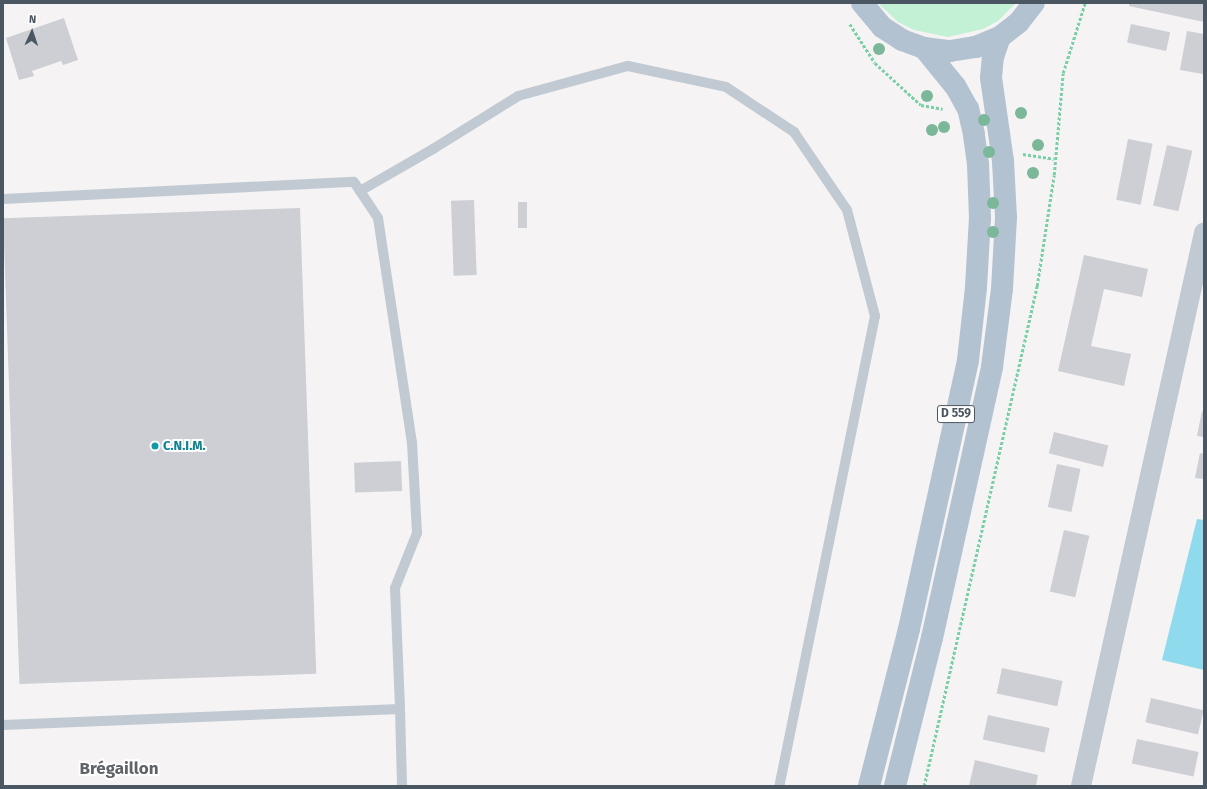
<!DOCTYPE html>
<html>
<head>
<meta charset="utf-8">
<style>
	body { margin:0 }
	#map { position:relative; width:1207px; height:789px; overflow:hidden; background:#f5f3f3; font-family:"Fira Sans",sans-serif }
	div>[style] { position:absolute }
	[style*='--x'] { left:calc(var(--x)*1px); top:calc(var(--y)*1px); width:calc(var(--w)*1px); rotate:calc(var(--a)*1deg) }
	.green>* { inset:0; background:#c3f1d5 }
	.water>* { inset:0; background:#90daee }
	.building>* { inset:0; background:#cdcfd5; transform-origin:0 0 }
	.path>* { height:2.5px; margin-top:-1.25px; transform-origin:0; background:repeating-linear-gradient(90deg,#7ad0a6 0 3px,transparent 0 5px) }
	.service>* { height:10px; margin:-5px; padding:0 5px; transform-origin:5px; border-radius:5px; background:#c1cad2 }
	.minor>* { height:20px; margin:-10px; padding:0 10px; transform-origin:10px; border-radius:10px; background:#c1cad2 }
	.primary>* { height:22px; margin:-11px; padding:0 11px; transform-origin:11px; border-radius:11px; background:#b3c2d1 }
	.trees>* { width:12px; height:12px; margin:-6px; border-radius:50%; background:#7bb799 }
	.dots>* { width:11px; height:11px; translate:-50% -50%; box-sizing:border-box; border:2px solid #fff; border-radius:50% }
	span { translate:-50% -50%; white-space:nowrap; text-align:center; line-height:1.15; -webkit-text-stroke:4px #fff; paint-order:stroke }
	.shield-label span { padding:1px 3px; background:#fff; border:1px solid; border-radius:3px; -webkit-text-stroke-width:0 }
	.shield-label { font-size:12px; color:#4a5661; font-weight:700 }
	.culture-label { font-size:13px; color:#0d838f; font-weight:700 }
	.left { translate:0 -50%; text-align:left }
	.district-label { font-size:17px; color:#5f6368; font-weight:700 }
	.frame { position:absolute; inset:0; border:4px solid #4a5661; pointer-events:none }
	.north { position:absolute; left:12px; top:12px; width:40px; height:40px; -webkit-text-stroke:3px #fff; paint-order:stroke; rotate:3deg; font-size:11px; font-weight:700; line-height:16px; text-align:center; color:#4a5661 }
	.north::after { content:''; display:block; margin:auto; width:14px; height:18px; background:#4a5661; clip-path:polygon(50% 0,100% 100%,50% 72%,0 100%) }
</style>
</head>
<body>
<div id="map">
	<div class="green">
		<i style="clip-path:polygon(878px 3px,1016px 3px,998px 21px,983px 29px,948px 37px,914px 30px,898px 22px)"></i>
	</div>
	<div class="water">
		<i style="clip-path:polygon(1197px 519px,1204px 520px,1204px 670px,1162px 660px)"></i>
	</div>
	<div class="building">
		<i style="clip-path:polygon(1129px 3px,1204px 3px,1204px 22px,1129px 6px)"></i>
		<i style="clip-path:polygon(64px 18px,78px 60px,63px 65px,61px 61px,32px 71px,34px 76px,19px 80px,6px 38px)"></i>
		<i style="left:1131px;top:24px;width:40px;height:19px;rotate:12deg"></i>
		<i style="clip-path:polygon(1187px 31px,1204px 34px,1203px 74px,1180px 70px)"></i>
		<i style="left:1128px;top:139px;width:25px;height:62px;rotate:11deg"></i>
		<i style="left:1167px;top:145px;width:26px;height:62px;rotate:13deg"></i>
		<i style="left:474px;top:200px;width:75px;height:23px;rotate:88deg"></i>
		<i style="left:518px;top:202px;width:9px;height:26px"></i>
		<i style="left:300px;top:208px;width:466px;height:297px;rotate:88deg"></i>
		<i style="clip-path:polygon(1084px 255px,1148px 269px,1142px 297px,1104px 289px,1091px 346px,1131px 354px,1124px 386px,1058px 371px)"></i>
		<i style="clip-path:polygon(1202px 411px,1204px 412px,1204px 437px,1197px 436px)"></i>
		<i style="left:1054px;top:432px;width:56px;height:22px;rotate:14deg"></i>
		<i style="clip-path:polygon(1200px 453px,1204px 454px,1204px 479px,1195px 478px)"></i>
		<i style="left:401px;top:461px;width:30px;height:47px;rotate:88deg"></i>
		<i style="left:1057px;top:464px;width:24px;height:44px;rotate:12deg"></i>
		<i style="left:1064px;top:530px;width:26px;height:63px;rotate:13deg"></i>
		<i style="left:1002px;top:668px;width:62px;height:26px;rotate:12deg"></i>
		<i style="left:1151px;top:698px;width:54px;height:25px;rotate:13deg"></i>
		<i style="left:988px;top:715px;width:63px;height:25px;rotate:12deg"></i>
		<i style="left:1137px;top:739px;width:63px;height:25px;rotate:12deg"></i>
		<i style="clip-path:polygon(975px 760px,1038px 775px,1036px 786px,969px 786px)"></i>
	</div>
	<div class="path">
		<i style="--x:850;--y:24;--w:46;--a:57.3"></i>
		<i style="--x:875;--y:63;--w:62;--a:42.4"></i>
		<i style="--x:921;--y:105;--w:22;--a:10"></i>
		<i style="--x:1023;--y:154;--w:31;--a:9"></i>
		<i style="--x:924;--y:786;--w:513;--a:-77.27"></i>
		<i style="--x:1037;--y:286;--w:112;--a:-81.3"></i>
		<i style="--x:1054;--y:175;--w:102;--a:-85"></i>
		<i style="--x:1063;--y:73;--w:73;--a:-72.6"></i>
	</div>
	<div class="service">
		<i style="--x:360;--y:191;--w:84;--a:-29.9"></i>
		<i style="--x:433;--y:149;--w:100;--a:-31.9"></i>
		<i style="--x:518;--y:96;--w:114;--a:-15.3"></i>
		<i style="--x:628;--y:66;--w:100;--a:12.1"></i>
		<i style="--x:726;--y:87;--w:82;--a:33.5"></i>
		<i style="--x:794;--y:132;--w:94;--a:55.8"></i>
		<i style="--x:847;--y:210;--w:110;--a:75.2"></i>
		<i style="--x:875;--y:316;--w:480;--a:101.5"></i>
		<i style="--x:3;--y:199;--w:351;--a:-2.8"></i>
		<i style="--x:354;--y:182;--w:43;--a:56.3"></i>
		<i style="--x:378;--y:218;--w:228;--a:81.4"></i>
		<i style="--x:412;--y:443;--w:90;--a:86.8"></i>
		<i style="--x:417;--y:533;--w:59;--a:111.8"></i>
		<i style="--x:395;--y:588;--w:121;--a:87.6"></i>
		<i style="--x:400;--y:709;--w:397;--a:177.7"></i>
		<i style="--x:400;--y:709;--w:77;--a:88.5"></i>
	</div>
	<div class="minor">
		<i style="--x:1081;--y:786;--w:567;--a:-77.46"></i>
	</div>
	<div class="primary">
		<i style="--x:862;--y:3;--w:31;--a:50"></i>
		<i style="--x:882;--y:27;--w:24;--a:33"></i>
		<i style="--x:902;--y:40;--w:23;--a:20"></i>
		<i style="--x:924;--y:48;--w:26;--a:7"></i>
		<i style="--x:950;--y:51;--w:26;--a:-9"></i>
		<i style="--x:976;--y:47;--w:26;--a:-23"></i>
		<i style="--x:1000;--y:37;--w:24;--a:-38"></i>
		<i style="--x:1019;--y:22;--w:24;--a:-52"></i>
		<i style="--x:869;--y:786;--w:162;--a:-75.7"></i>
		<i style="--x:909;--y:629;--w:275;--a:-77.6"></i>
		<i style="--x:968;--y:360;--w:73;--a:-83.7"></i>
		<i style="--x:976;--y:287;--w:69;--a:-86.7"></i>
		<i style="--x:980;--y:218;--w:54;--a:-92.1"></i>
		<i style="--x:978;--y:164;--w:30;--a:-98"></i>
		<i style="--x:974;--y:134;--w:26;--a:-103"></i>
		<i style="--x:968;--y:109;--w:26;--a:-119"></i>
		<i style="--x:955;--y:86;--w:49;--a:-129.2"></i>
		<i style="--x:895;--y:786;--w:153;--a:-76"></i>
		<i style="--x:932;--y:638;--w:278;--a:-77.5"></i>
		<i style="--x:992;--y:367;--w:79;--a:-82.7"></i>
		<i style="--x:1002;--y:289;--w:72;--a:-86.8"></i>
		<i style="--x:1006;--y:217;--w:56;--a:-93.1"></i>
		<i style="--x:1003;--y:161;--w:84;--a:-98.2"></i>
		<i style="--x:991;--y:78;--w:21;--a:-85"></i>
		<i style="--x:993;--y:57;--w:21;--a:-71"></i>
	</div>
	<div class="trees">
		<i style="left:879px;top:49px"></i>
		<i style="left:927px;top:96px"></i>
		<i style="left:1021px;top:113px"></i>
		<i style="left:984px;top:120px"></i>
		<i style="left:944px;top:127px"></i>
		<i style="left:932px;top:130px"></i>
		<i style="left:1038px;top:145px"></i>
		<i style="left:989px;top:152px"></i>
		<i style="left:1033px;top:173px"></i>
		<i style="left:993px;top:203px"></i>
		<i style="left:993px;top:232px"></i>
	</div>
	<div class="dots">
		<i style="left:155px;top:446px;background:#0f9aa8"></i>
	</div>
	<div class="shield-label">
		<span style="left:956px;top:414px">D 559</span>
	</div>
	<div class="culture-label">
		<span class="left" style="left:163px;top:446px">C.N.I.M.</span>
	</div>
	<div class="district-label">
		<span style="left:119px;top:769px">Brégaillon</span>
	</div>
	<div class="frame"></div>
	<div class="north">N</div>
</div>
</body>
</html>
